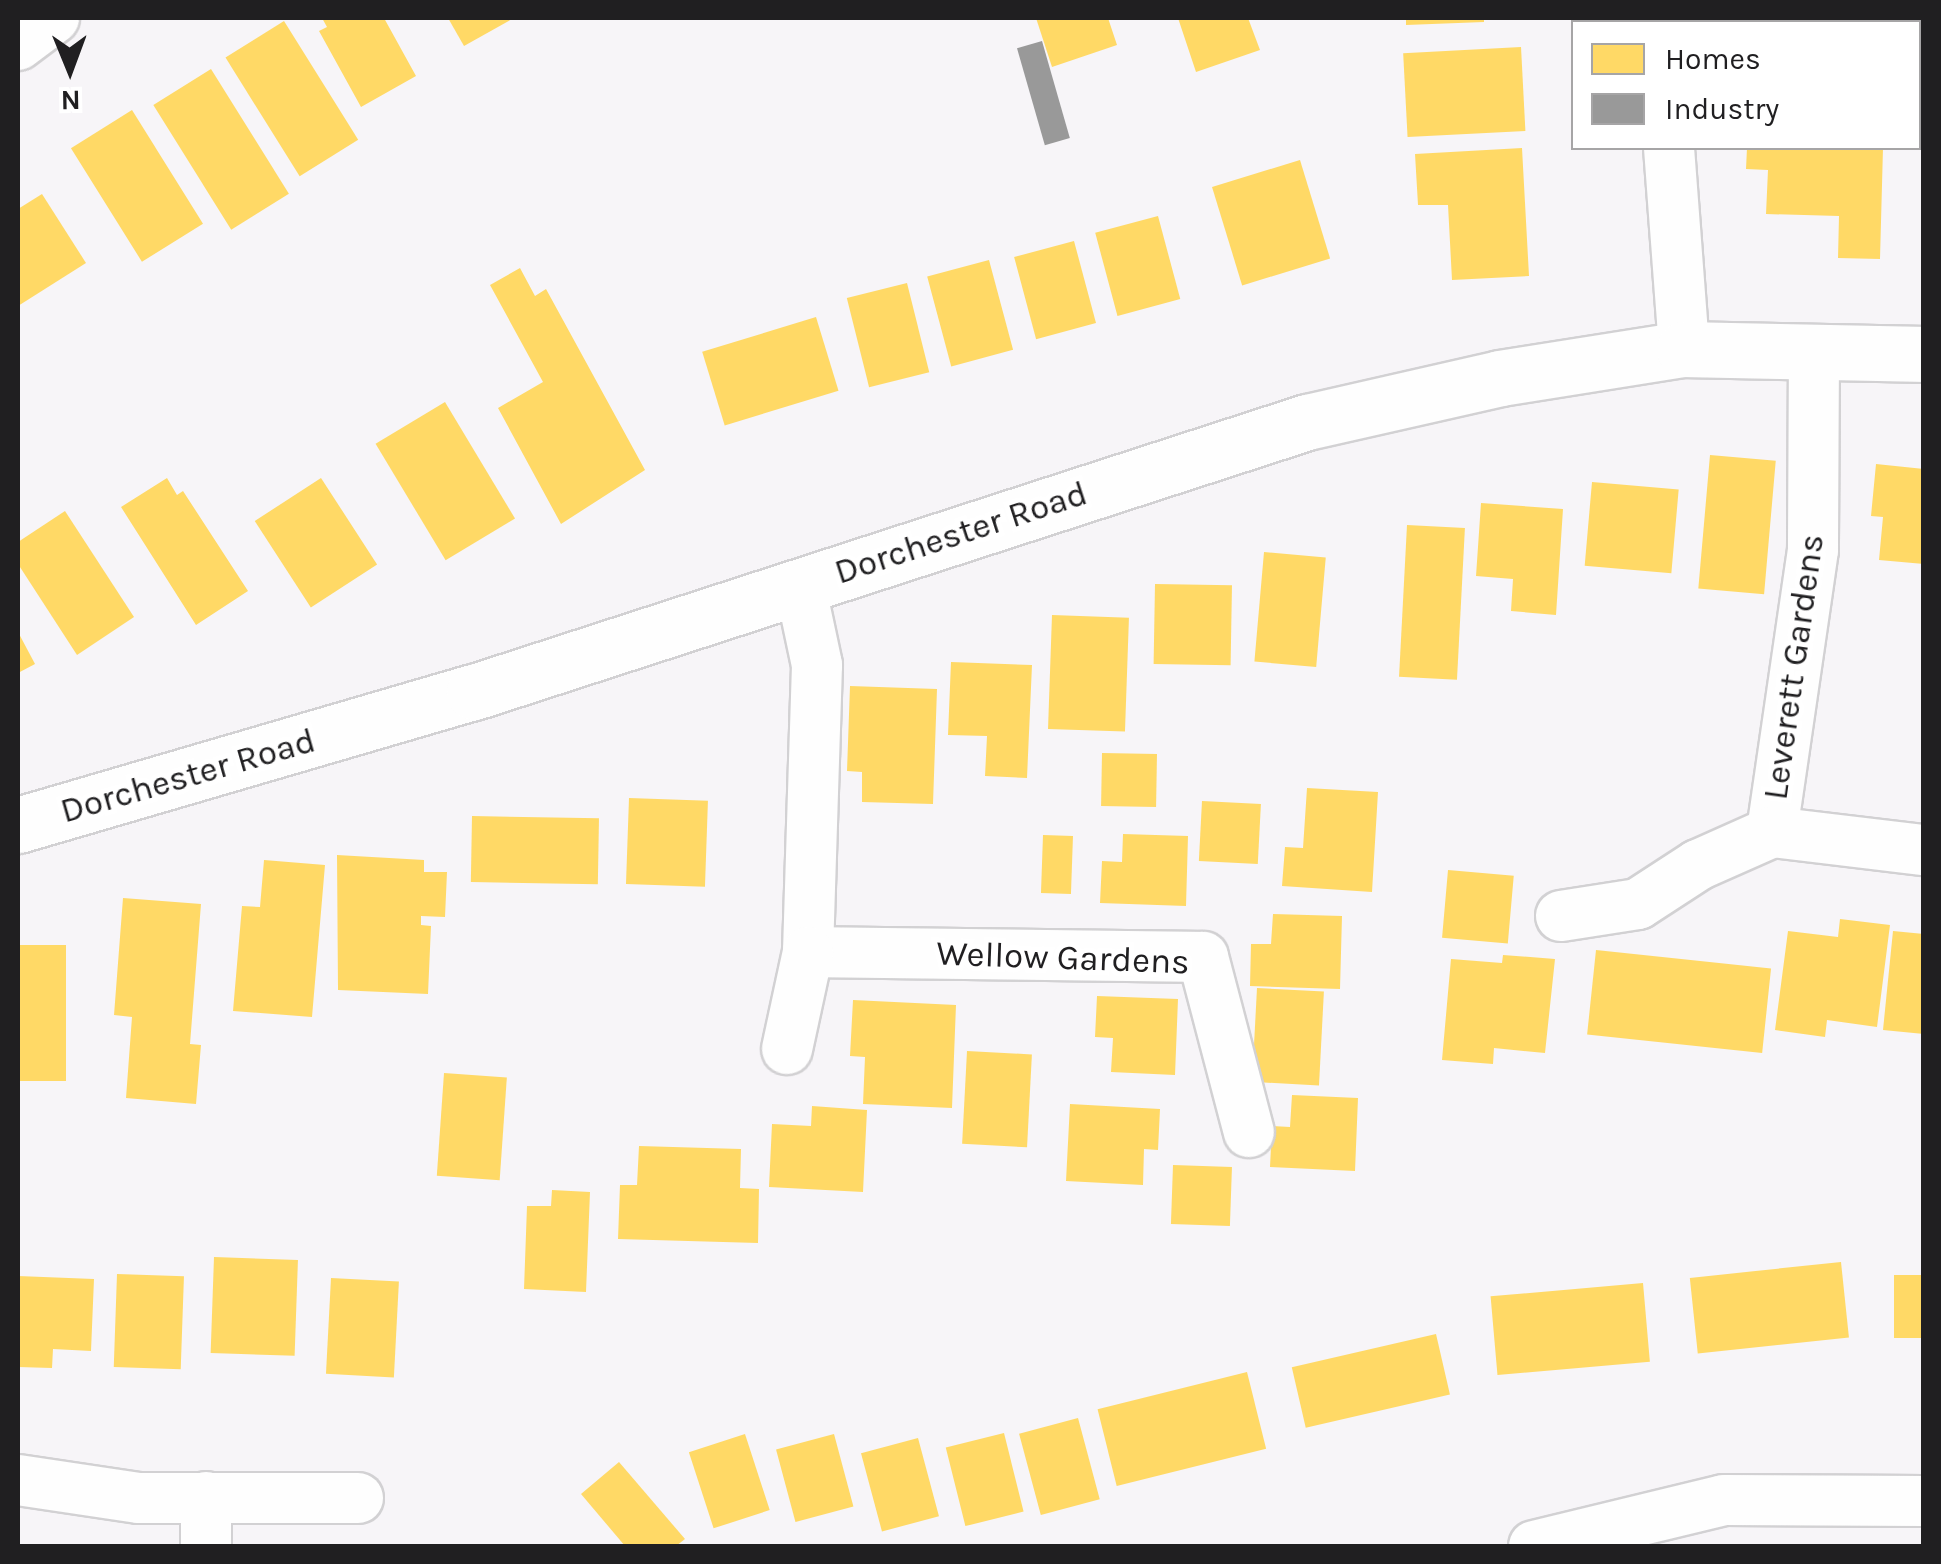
<!DOCTYPE html>
<html>
<head>
<meta charset="utf-8">
<style>
	body { margin:0 }
	#map { position:relative; width:1941px; height:1564px; overflow:hidden; background:#f7f5f8; font-family:Karla,sans-serif }
	div>[style] { position:absolute }
	[style*='--x'] { left:calc(var(--x)*1px); top:calc(var(--y)*1px); width:calc(var(--w)*1px); rotate:calc(var(--a)*1deg) }
	.homes>* { inset:0; background:#ffd966; transform-origin:0 0 }
	.industry>* { inset:0; background:#999; transform-origin:0 0 }
	.roads { filter:drop-shadow(2px 0 #d2d1d3) drop-shadow(-2px 0 #d2d1d3) drop-shadow(0 2px #d2d1d3) drop-shadow(0 -2px #d2d1d3) }
	.minor>* { height:50px; margin:-25px; padding:0 25px; transform-origin:25px; border-radius:25px; background:#fefefe }
	.tertiary>* { height:55px; margin:-27.5px; padding:0 27.5px; transform-origin:27.5px; border-radius:27.5px; background:#fefefe }
	span { translate:-50% -50%; white-space:nowrap; text-align:center; line-height:1.15; -webkit-text-stroke:10px #fff; paint-order:stroke }
	.street-label { font-size:35px; color:#201f21 }
	.frame { position:absolute; inset:0; border:20px solid #201f21; pointer-events:none }
	.legend { position:absolute; left:1571px; top:20px; width:350px; height:130px; box-sizing:border-box; background:#fff; border:2px solid #a6a5a6; margin:0; padding:12px 18px; list-style:none; font-size:30px; color:#201f21 }
	.legend li { display:flex; align-items:center; gap:20px; height:50px }
	.legend b { width:50px; border:2px solid #a6a5a6 }
	.north { position:absolute; left:20px; top:20px; width:100px; height:100px; -webkit-text-stroke:8px #fff; paint-order:stroke; rotate:179deg; font-size:28px; font-weight:700; line-height:40px; text-align:center; color:#201f21 }
	.north::after { content:''; display:block; margin:auto; width:35px; height:45px; background:#201f21; clip-path:polygon(50% 0,100% 100%,50% 72%,0 100%) }
</style>
</head>
<body>
<div id="map">
	<div class="homes">
		<i style="clip-path:polygon(322px 18px,384px 18px,416px 76px,361px 107px,319px 31px,327px 27px)"></i>
		<i style="clip-path:polygon(448px 18px,514px 18px,464px 46px)"></i>
		<i style="clip-path:polygon(1036px 18px,1108px 18px,1117px 45px,1052px 67px)"></i>
		<i style="clip-path:polygon(1178px 18px,1248px 18px,1260px 50px,1196px 72px)"></i>
		<i style="clip-path:polygon(1406px 18px,1484px 18px,1484px 22px,1406px 25px)"></i>
		<i style="clip-path:polygon(1818px 18px,1906px 18px,1818px 22px)"></i>
		<i style="left:284px;top:21px;width:140px;height:69px;rotate:58deg"></i>
		<i style="left:1521px;top:47px;width:84px;height:118px;rotate:87deg"></i>
		<i style="left:211px;top:69px;width:147px;height:68px;rotate:58deg"></i>
		<i style="left:132px;top:110px;width:134px;height:72px;rotate:58deg"></i>
		<i style="clip-path:polygon(1522px 148px,1529px 276px,1452px 280px,1448px 205px,1418px 205px,1415px 154px)"></i>
		<i style="clip-path:polygon(1747px 148px,1883px 148px,1880px 259px,1838px 258px,1839px 216px,1766px 214px,1768px 170px,1746px 169px)"></i>
		<i style="left:1300px;top:160px;width:103px;height:92px;rotate:73deg"></i>
		<i style="clip-path:polygon(42px 194px,86px 263px,18px 306px,18px 209px)"></i>
		<i style="left:1158px;top:216px;width:86px;height:65px;rotate:75deg"></i>
		<i style="left:1074px;top:241px;width:85px;height:62px;rotate:75deg"></i>
		<i style="left:989px;top:260px;width:93px;height:64px;rotate:75deg"></i>
		<i style="clip-path:polygon(520px 268px,535px 296px,546px 289px,645px 470px,561px 524px,498px 408px,543px 382px,490px 285px)"></i>
		<i style="left:907px;top:283px;width:92px;height:62px;rotate:76deg"></i>
		<i style="left:816px;top:317px;width:77px;height:119px;rotate:73deg"></i>
		<i style="left:445px;top:402px;width:136px;height:81px;rotate:59deg"></i>
		<i style="left:1710px;top:455px;width:66px;height:134px;rotate:5deg"></i>
		<i style="clip-path:polygon(1876px 464px,1924px 469px,1924px 564px,1879px 560px,1883px 517px,1871px 516px)"></i>
		<i style="clip-path:polygon(167px 478px,177px 495px,183px 491px,248px 591px,196px 625px,121px 507px)"></i>
		<i style="left:321px;top:478px;width:103px;height:79px;rotate:57deg"></i>
		<i style="left:1592px;top:482px;width:87px;height:84px;rotate:5deg"></i>
		<i style="clip-path:polygon(1481px 503px,1563px 509px,1556px 615px,1511px 611px,1513px 579px,1476px 576px)"></i>
		<i style="clip-path:polygon(65px 511px,134px 617px,77px 655px,18px 564px,18px 542px)"></i>
		<i style="left:1407px;top:525px;width:58px;height:152px;rotate:3deg"></i>
		<i style="left:1264px;top:552px;width:62px;height:110px;rotate:5deg"></i>
		<i style="left:1155px;top:584px;width:77px;height:80px;rotate:1deg"></i>
		<i style="left:1052px;top:615px;width:77px;height:114px;rotate:2deg"></i>
		<i style="clip-path:polygon(18px 632px,35px 664px,18px 673px)"></i>
		<i style="clip-path:polygon(951px 662px,1032px 665px,1027px 778px,985px 776px,987px 736px,948px 735px)"></i>
		<i style="clip-path:polygon(850px 686px,937px 689px,933px 804px,862px 802px,862px 772px,847px 771px)"></i>
		<i style="left:1102px;top:753px;width:55px;height:53px;rotate:1deg"></i>
		<i style="clip-path:polygon(1307px 788px,1378px 792px,1372px 892px,1282px 886px,1285px 847px,1303px 848px)"></i>
		<i style="left:629px;top:798px;width:79px;height:86px;rotate:2deg"></i>
		<i style="left:1202px;top:801px;width:59px;height:60px;rotate:3deg"></i>
		<i style="left:472px;top:816px;width:127px;height:66px;rotate:1deg"></i>
		<i style="clip-path:polygon(1123px 834px,1188px 836px,1186px 906px,1100px 903px,1102px 861px,1122px 862px)"></i>
		<i style="left:1043px;top:835px;width:30px;height:58px;rotate:2deg"></i>
		<i style="clip-path:polygon(337px 855px,424px 860px,424px 872px,447px 872px,445px 917px,421px 916px,421px 925px,431px 926px,428px 994px,338px 990px)"></i>
		<i style="clip-path:polygon(264px 860px,325px 865px,312px 1017px,233px 1011px,242px 906px,260px 907px)"></i>
		<i style="left:1448px;top:870px;width:66px;height:68px;rotate:5deg"></i>
		<i style="clip-path:polygon(123px 898px,201px 904px,190px 1044px,201px 1045px,196px 1104px,126px 1098px,132px 1017px,114px 1015px)"></i>
		<i style="clip-path:polygon(1273px 914px,1342px 916px,1340px 989px,1250px 986px,1251px 944px,1271px 944px)"></i>
		<i style="clip-path:polygon(1840px 919px,1890px 925px,1877px 1027px,1827px 1020px,1825px 1037px,1775px 1030px,1788px 931px,1838px 937px)"></i>
		<i style="clip-path:polygon(1893px 931px,1924px 934px,1924px 1034px,1883px 1030px)"></i>
		<i style="left:18px;top:945px;width:48px;height:136px"></i>
		<i style="left:1596px;top:950px;width:176px;height:85px;rotate:6deg"></i>
		<i style="clip-path:polygon(1503px 955px,1555px 959px,1545px 1053px,1494px 1048px,1493px 1064px,1442px 1060px,1451px 959px,1502px 963px)"></i>
		<i style="left:1257px;top:988px;width:67px;height:94px;rotate:3deg"></i>
		<i style="clip-path:polygon(1097px 996px,1178px 999px,1175px 1075px,1111px 1072px,1113px 1038px,1095px 1037px)"></i>
		<i style="clip-path:polygon(853px 1000px,956px 1005px,952px 1108px,863px 1104px,865px 1057px,850px 1056px)"></i>
		<i style="left:967px;top:1051px;width:65px;height:93px;rotate:3deg"></i>
		<i style="left:444px;top:1073px;width:63px;height:103px;rotate:4deg"></i>
		<i style="clip-path:polygon(1292px 1095px,1358px 1098px,1355px 1171px,1270px 1167px,1272px 1126px,1290px 1127px)"></i>
		<i style="clip-path:polygon(1070px 1104px,1160px 1109px,1158px 1150px,1144px 1149px,1143px 1185px,1066px 1181px)"></i>
		<i style="clip-path:polygon(812px 1106px,867px 1110px,863px 1192px,769px 1187px,772px 1124px,811px 1126px)"></i>
		<i style="clip-path:polygon(639px 1146px,741px 1149px,740px 1188px,759px 1189px,758px 1243px,618px 1239px,620px 1185px,637px 1185px)"></i>
		<i style="left:1173px;top:1165px;width:59px;height:59px;rotate:2deg"></i>
		<i style="clip-path:polygon(552px 1190px,590px 1192px,586px 1292px,524px 1289px,527px 1206px,551px 1206px)"></i>
		<i style="left:214px;top:1257px;width:84px;height:96px;rotate:2deg"></i>
		<i style="left:1841px;top:1262px;width:76px;height:152px;rotate:84deg"></i>
		<i style="left:117px;top:1274px;width:67px;height:93px;rotate:2deg"></i>
		<i style="left:1924px;top:1275px;width:63px;height:30px;rotate:90deg"></i>
		<i style="clip-path:polygon(18px 1276px,94px 1279px,91px 1351px,53px 1349px,52px 1368px,18px 1367px)"></i>
		<i style="left:331px;top:1278px;width:68px;height:96px;rotate:3deg"></i>
		<i style="left:1643px;top:1283px;width:79px;height:153px;rotate:85deg"></i>
		<i style="left:1436px;top:1334px;width:62px;height:148px;rotate:77deg"></i>
		<i style="left:1247px;top:1372px;width:79px;height:154px;rotate:76deg"></i>
		<i style="left:1078px;top:1418px;width:84px;height:61px;rotate:75deg"></i>
		<i style="left:1004px;top:1433px;width:81px;height:60px;rotate:76deg"></i>
		<i style="left:745px;top:1434px;width:80px;height:59px;rotate:72deg"></i>
		<i style="left:834px;top:1434px;width:75px;height:60px;rotate:75deg"></i>
		<i style="left:918px;top:1438px;width:81px;height:59px;rotate:75deg"></i>
		<i style="clip-path:polygon(619px 1462px,685px 1539px,676px 1546px,625px 1546px,581px 1494px)"></i>
	</div>
	<div class="industry">
		<i style="left:1042px;top:41px;width:101px;height:26px;rotate:74deg"></i>
	</div>
	<div class="roads">
		<div class="minor">
			<i style="--x:1675;--y:22;--w:4;--a:-76"></i>
			<i style="--x:18;--y:45;--w:45;--a:-36.9"></i>
			<i style="--x:1669;--y:148;--w:202;--a:85.7"></i>
			<i style="--x:1814;--y:351;--w:199;--a:90.3"></i>
			<i style="--x:1813;--y:550;--w:285;--a:98.3"></i>
			<i style="--x:1772;--y:832;--w:153;--a:6.8"></i>
			<i style="--x:800;--y:585;--w:82;--a:78"></i>
			<i style="--x:817;--y:665;--w:287;--a:91.8"></i>
			<i style="--x:808;--y:952;--w:395;--a:0.7"></i>
			<i style="--x:1203;--y:957;--w:181;--a:75.3"></i>
			<i style="--x:1561;--y:916;--w:78;--a:-8.9"></i>
			<i style="--x:1638;--y:904;--w:72;--a:-33"></i>
			<i style="--x:1698;--y:865;--w:81;--a:-24"></i>
			<i style="--x:787;--y:1049;--w:99;--a:-77.8"></i>
			<i style="--x:18;--y:1480;--w:122;--a:8.5"></i>
			<i style="--x:139;--y:1498;--w:219;--a:0"></i>
			<i style="--x:206;--y:1546;--w:49;--a:-90"></i>
			<i style="--x:1534;--y:1546;--w:195;--a:-13.6"></i>
			<i style="--x:1724;--y:1500;--w:200;--a:0.3"></i>
		</div>
		<div class="tertiary">
			<i style="--x:18;--y:825;--w:475;--a:-16.3"></i>
			<i style="--x:474;--y:692;--w:876;--a:-17.96"></i>
			<i style="--x:1307;--y:422;--w:198;--a:-12.8"></i>
			<i style="--x:1500;--y:378;--w:186;--a:-9"></i>
			<i style="--x:1684;--y:349;--w:240;--a:1.2"></i>
		</div>
	</div>
	<div class="street-label">
		<span style="left:961px;top:533px;rotate:-18deg">Dorchester Road</span>
		<span style="left:1794px;top:667px;rotate:-82deg">Leverett Gardens</span>
		<span style="left:188px;top:776px;rotate:-16deg">Dorchester Road</span>
		<span style="left:1063px;top:958px;rotate:2deg">Wellow Gardens</span>
	</div>
	<div class="frame"></div>
	<ul class="legend">
	<li><b style="height:28px;background:#ffd966"></b>Homes</li>
	<li><b style="height:28px;background:#999"></b>Industry</li>
	</ul>
	<div class="north">N</div>
</div>
</body>
</html>
